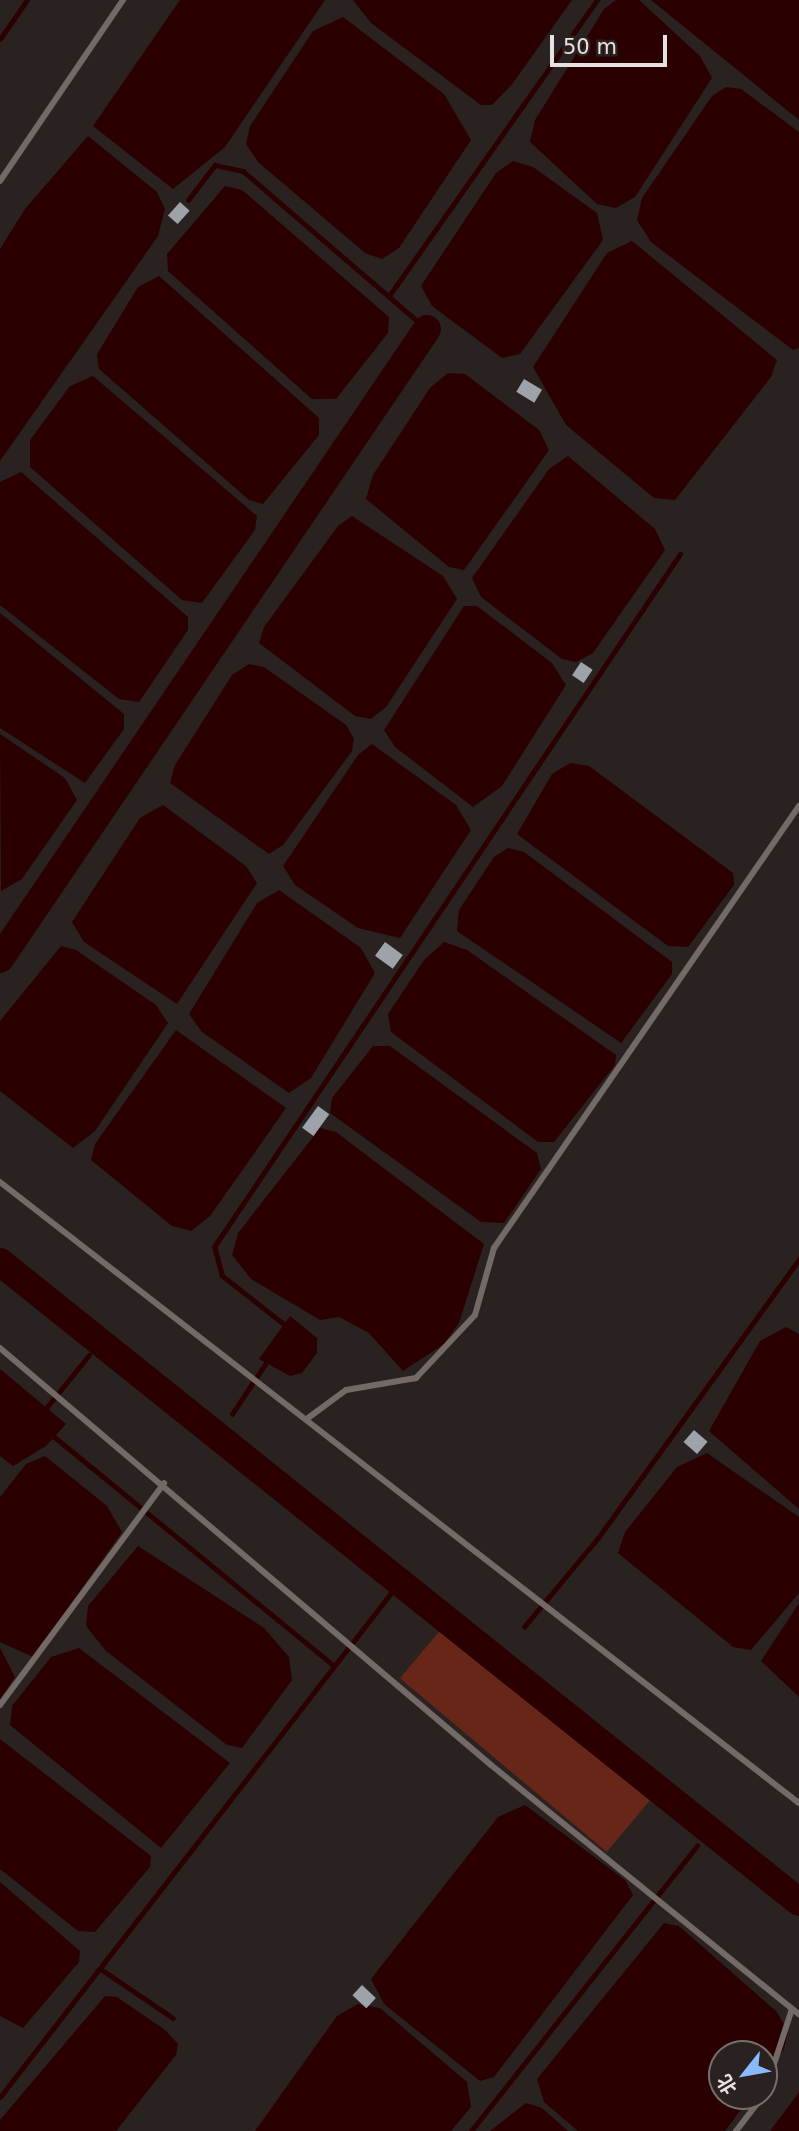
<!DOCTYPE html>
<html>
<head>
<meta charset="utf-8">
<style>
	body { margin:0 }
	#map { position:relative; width:799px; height:2131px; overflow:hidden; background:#2a2220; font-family:"DejaVu Sans","Noto Sans SC",sans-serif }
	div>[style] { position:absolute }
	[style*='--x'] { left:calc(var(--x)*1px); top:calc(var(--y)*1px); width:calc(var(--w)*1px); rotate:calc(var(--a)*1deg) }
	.green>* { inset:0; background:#682618; transform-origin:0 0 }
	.water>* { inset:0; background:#2a0100 }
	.stream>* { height:4.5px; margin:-2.25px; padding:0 2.25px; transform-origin:2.25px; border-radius:2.25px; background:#2a0100 }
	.river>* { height:28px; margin:-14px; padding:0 14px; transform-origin:14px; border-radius:14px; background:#2a0100 }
	.building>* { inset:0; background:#9ea3aa; transform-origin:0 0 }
	.lane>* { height:6px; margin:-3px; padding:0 3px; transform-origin:3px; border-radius:3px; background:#736967 }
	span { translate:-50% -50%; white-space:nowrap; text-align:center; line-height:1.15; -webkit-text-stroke:7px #2a2220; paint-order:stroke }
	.north { position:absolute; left:708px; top:2040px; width:70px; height:70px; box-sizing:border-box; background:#2a2220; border:2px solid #766f6d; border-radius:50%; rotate:239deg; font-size:19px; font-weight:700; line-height:28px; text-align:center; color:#e7e2e1 }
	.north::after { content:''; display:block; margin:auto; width:24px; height:32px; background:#8bbafc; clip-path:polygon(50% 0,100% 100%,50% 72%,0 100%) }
	.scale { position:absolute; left:550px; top:35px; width:117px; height:32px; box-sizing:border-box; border:4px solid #e7e2e1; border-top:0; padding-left:9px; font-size:21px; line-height:24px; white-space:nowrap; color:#e7e2e1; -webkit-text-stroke:5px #2a2220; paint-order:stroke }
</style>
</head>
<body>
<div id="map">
	<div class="green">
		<i style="left:443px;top:1627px;width:270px;height:67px;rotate:40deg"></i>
	</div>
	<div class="water">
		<i style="clip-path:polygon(180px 0,325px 0,225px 147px,173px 189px,93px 126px)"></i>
		<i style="clip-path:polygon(353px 0,572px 0,513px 83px,492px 105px,481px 105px,371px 23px)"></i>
		<i style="clip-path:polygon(616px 0,639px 0,700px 56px,712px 78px,635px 197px,616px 208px,597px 204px,530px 142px,535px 120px,604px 9px)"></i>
		<i style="clip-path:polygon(651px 0,799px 0,799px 120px)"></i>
		<i style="clip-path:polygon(343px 17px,444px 94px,471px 140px,399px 248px,382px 259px,365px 253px,258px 162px,246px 144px,250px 126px,313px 31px)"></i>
		<i style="clip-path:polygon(726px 87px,741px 89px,799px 132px,799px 348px,793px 350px,651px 242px,637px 220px,642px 198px,712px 96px)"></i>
		<i style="clip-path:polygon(88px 136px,157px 192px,165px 209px,158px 236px,0 461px,0 249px,25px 209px)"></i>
		<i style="clip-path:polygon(513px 161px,533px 167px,597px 213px,603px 240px,520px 354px,502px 358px,432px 306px,421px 286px,496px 173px)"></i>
		<i style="clip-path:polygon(225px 186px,242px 190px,389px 317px,388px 333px,336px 399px,312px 399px,168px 271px,167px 254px)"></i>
		<i style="clip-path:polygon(632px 241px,777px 360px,771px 377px,675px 500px,654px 498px,566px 425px,533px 367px,607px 253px)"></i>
		<i style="clip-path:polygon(159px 276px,319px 418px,319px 435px,263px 504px,249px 500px,99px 369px,97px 354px,138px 287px)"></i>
		<i style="clip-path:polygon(448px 373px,465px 374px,539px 430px,549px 450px,464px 570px,449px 567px,366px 499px,373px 475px,430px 388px)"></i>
		<i style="clip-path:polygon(93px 376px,257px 516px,255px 530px,202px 603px,182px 600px,30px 467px,30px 440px,70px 386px)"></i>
		<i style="clip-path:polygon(568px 456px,655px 529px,665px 550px,593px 653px,576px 662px,562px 659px,481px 597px,472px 578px,549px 469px)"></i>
		<i style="clip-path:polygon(21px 472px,188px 617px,188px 630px,139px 702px,119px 699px,0 605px,0 482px)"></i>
		<i style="clip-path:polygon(352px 516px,443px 576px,457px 599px,386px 707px,371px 719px,355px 716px,259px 643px,264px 627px,338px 526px)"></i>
		<i style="clip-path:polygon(464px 606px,477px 606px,552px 663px,566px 685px,502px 786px,473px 807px,395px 747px,384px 730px)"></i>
		<i style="clip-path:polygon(0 613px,124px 714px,124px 729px,85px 783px,0 728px)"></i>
		<i style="clip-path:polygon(249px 664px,264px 667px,346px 725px,354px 739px,352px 751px,283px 845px,269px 854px,170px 783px,175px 765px,232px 675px)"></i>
		<i style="clip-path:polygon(0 734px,65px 778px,77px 800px,22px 879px,1px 891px)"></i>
		<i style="clip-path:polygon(372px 744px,456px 805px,471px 830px,400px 938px,358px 928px,295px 885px,283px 866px,358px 755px)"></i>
		<i style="clip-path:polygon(570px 763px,589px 766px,733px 873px,734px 885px,688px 947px,668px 946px,517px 834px,552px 774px)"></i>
		<i style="clip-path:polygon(163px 805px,246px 866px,257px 883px,177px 1004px,84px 942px,72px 922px,140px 818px)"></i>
		<i style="clip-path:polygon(508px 848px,524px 852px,672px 962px,672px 974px,621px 1043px,457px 931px,459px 910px,494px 857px)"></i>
		<i style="clip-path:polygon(279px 890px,361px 948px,375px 973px,311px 1078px,289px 1093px,202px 1032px,189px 1014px,257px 903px)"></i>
		<i style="clip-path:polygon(444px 942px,467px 950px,616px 1055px,615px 1065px,554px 1142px,538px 1142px,391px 1032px,388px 1014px,424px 960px)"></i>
		<i style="clip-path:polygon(61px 946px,76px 950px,156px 1005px,168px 1023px,95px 1131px,73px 1148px,0 1091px,0 1021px)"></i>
		<i style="clip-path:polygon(176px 1030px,286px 1108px,210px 1216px,191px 1231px,172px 1226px,91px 1160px,95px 1144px)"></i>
		<i style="clip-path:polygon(373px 1046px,390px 1046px,537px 1153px,541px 1169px,504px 1223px,481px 1222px,330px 1113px,332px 1098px)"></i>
		<i style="clip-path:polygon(320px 1128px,336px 1132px,484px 1244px,459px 1323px,444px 1344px,403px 1371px,369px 1333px,339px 1317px,320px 1320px,251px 1279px,232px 1255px,238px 1233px)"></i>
		<i style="clip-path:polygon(290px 1316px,317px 1338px,317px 1353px,302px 1373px,290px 1376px,259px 1359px)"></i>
		<i style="clip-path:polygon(786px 1327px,799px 1334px,799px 1509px,709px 1431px,760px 1341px)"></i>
		<i style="clip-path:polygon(0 1369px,66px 1424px,46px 1446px,13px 1466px,0 1456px)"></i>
		<i style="clip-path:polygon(707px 1453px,799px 1517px,799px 1593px,751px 1650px,733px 1647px,618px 1553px,625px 1532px,677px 1467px)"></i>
		<i style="clip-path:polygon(45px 1456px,107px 1506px,122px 1532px,33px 1657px,0 1642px,0 1497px,26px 1464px)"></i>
		<i style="clip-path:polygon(138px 1546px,264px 1628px,289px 1657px,292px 1680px,242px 1748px,227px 1745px,106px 1651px,86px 1626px,88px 1606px)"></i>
		<i style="clip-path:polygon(799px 1603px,799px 1697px,761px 1661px)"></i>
		<i style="clip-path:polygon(0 1648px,15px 1677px,0 1699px)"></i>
		<i style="clip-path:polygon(79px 1648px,230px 1763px,161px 1848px,10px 1725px,12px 1706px,51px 1657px)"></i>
		<i style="clip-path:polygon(0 1739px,151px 1856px,150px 1867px,95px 1932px,78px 1931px,0 1869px)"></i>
		<i style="clip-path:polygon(525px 1805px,625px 1880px,633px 1895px,494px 2077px,480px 2081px,384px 2004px,371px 1979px,498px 1817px)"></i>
		<i style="clip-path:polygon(0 1882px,80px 1951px,79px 1962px,23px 2028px,0 2016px)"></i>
		<i style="clip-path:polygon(664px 1923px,679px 1926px,777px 2012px,788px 2032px,784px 2049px,764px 2078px,764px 2054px,722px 2054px,722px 2096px,751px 2096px,725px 2131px,578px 2131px,544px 2102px,537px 2079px)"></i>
		<i style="clip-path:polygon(105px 1996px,117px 1997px,165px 2030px,178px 2044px,176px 2055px,116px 2131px,0 2131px,0 2120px)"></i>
		<i style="clip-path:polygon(358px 2004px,380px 2008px,467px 2082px,471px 2107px,451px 2131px,255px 2131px,337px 2016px)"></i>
		<i style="clip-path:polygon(799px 2092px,799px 2131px,770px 2131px)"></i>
		<i style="clip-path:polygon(526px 2103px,542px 2108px,568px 2131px,490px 2131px)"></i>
	</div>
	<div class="stream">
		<i style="--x:0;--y:39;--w:47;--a:-55.3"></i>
		<i style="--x:188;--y:200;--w:44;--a:-52.4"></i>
		<i style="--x:215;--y:165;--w:29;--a:12"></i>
		<i style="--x:243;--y:171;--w:243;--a:40.7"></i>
		<i style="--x:389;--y:296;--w:362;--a:-54.9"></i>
		<i style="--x:287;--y:1327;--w:83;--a:-141.9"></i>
		<i style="--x:222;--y:1276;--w:30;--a:-105"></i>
		<i style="--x:214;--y:1247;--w:835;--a:-56.08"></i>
		<i style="--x:43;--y:1412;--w:73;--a:-51.1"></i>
		<i style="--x:232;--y:1414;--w:61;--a:-56.3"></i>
		<i style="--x:51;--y:1434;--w:363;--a:39.3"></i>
		<i style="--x:524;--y:1627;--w:116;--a:-50.3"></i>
		<i style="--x:598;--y:1538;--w:344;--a:-54.2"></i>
		<i style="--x:101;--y:1969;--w:87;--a:34.2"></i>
		<i style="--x:0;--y:2097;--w:643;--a:-52.2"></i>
		<i style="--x:471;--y:2131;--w:364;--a:-51.6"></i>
	</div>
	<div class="river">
		<i style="--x:0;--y:959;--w:761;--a:-55.87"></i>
		<i style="--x:0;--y:1262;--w:1024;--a:38.69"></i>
	</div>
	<div class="building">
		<i style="left:180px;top:202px;width:13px;height:18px;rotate:42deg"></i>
		<i style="left:524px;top:379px;width:21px;height:15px;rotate:31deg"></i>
		<i style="left:581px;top:662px;width:14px;height:16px;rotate:34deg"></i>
		<i style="left:385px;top:942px;width:22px;height:17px;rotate:36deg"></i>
		<i style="left:318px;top:1106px;width:14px;height:27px;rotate:36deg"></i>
		<i style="left:694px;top:1430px;width:18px;height:16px;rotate:41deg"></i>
		<i style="left:362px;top:1985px;width:19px;height:14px;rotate:43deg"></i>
	</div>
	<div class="lane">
		<i style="--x:0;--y:181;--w:219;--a:-55.8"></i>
		<i style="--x:0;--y:1182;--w:1012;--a:37.86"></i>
		<i style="--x:0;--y:1348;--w:644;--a:40.34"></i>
		<i style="--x:491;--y:1765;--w:396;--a:39"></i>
		<i style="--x:308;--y:1418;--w:47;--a:-36.4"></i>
		<i style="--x:346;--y:1390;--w:71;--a:-9.7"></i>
		<i style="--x:416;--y:1378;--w:86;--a:-46.9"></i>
		<i style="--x:475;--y:1315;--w:70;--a:-74.2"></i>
		<i style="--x:494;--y:1248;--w:537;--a:-55.39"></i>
		<i style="--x:0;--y:1705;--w:276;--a:-53.5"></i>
		<i style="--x:764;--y:2095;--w:90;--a:-72"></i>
		<i style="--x:736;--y:2131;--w:44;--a:-52.4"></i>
	</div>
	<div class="north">北</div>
	<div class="scale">50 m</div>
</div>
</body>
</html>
